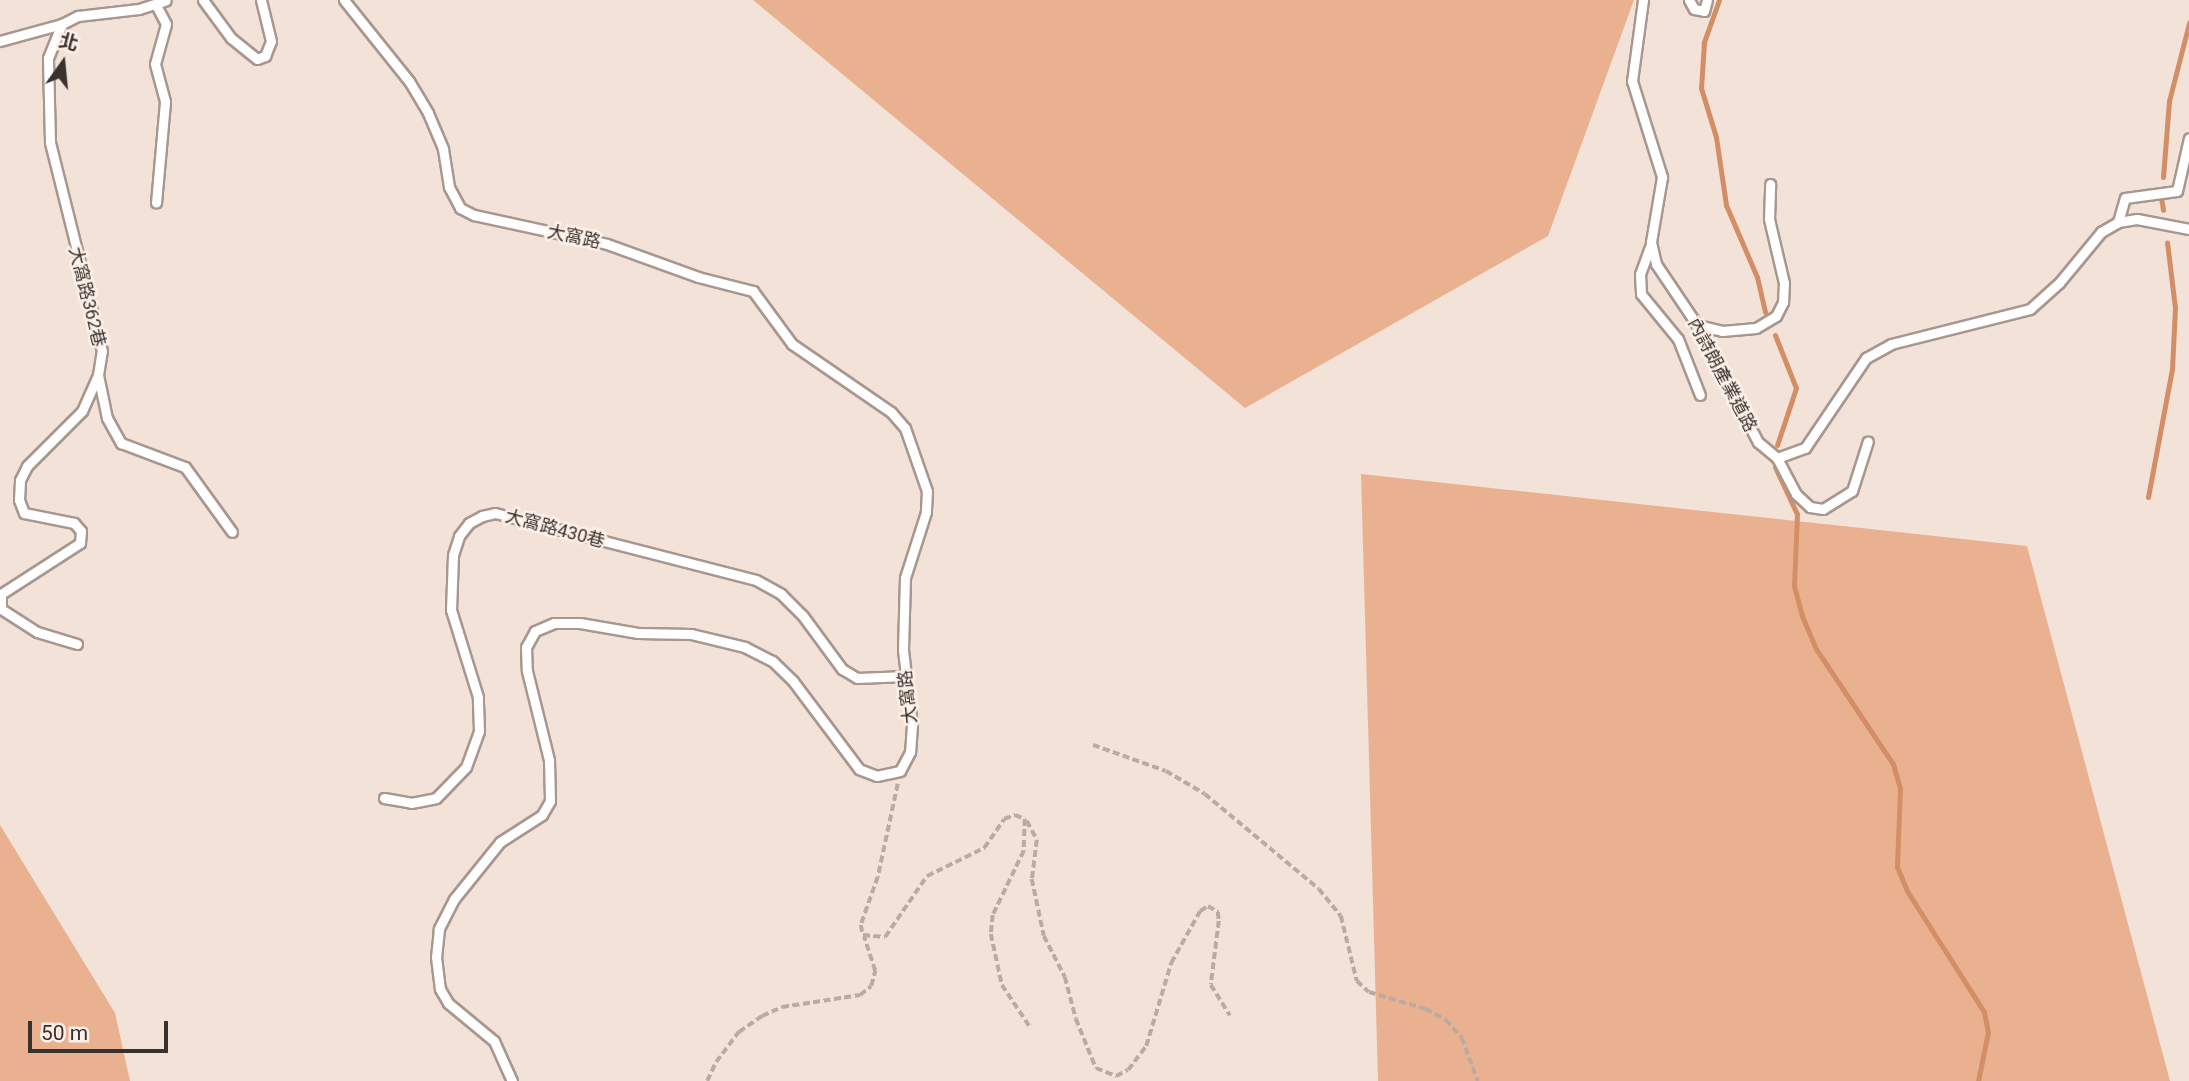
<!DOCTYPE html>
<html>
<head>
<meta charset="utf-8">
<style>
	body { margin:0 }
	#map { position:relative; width:2189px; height:1081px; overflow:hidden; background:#f3e2d8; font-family:Roboto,"Noto Sans TC",sans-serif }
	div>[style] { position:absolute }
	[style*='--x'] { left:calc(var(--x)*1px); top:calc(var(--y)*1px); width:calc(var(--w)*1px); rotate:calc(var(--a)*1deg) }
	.green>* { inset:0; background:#eab191 }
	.stream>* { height:5px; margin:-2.5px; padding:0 2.5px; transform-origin:2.5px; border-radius:2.5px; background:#d48e66 }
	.path>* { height:3.5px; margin-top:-1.75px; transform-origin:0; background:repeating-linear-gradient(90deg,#b9aba3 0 7px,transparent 0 10.5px) }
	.roads { filter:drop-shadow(2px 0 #a7978e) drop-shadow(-2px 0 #a7978e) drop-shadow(0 2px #a7978e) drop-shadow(0 -2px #a7978e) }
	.service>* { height:9px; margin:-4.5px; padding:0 4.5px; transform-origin:4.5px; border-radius:4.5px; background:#fff }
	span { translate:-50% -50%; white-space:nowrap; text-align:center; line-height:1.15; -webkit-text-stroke:5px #fef0e8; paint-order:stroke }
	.street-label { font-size:18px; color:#38312e }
	.north { position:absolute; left:28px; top:28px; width:70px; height:70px; -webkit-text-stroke:5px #fef0e8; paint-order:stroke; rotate:15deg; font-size:19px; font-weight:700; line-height:28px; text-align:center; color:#38312e }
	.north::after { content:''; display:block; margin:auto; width:24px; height:32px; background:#38312e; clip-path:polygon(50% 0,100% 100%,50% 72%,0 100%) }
	.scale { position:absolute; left:28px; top:1021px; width:140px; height:32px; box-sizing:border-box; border:4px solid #38312e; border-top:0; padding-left:9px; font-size:21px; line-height:24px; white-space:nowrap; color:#38312e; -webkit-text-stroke:5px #fef0e8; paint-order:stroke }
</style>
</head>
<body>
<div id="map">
	<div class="green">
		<i style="clip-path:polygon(753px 0,1634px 0,1548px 236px,1245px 408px)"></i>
		<i style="clip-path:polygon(1361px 474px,2027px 546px,2170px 1081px,1378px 1081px)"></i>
		<i style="clip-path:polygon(0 825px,115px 1013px,130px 1081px,0 1081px)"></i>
	</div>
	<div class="stream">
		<i style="--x:1719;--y:0;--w:45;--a:109.7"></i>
		<i style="--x:1704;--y:42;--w:46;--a:93.7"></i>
		<i style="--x:1701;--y:88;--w:51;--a:73"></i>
		<i style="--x:1716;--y:137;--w:69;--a:81.6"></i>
		<i style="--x:1726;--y:205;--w:78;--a:66.7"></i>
		<i style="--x:1757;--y:277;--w:36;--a:77"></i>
		<i style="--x:2163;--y:177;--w:76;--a:-85.5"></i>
		<i style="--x:2169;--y:101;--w:81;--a:-75.6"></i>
		<i style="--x:2161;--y:197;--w:13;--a:81"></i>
		<i style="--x:1775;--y:335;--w:57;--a:68.4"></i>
		<i style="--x:1796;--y:388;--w:60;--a:108.4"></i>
		<i style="--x:1775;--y:467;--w:52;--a:64.9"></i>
		<i style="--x:1797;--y:514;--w:72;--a:92.4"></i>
		<i style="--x:1794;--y:586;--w:31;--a:75"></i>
		<i style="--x:1802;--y:616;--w:36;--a:67"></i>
		<i style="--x:1816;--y:649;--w:138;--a:56.2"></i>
		<i style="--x:1893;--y:764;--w:25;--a:74"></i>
		<i style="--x:1900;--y:788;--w:79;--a:92.2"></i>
		<i style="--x:1897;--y:867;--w:26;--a:67"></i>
		<i style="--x:1907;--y:891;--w:143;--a:57.5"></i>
		<i style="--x:1984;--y:1012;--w:20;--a:79"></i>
		<i style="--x:1988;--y:1032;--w:50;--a:101.5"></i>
		<i style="--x:2148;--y:497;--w:130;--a:-79.4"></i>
		<i style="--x:2172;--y:369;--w:61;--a:-87.2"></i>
		<i style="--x:2175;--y:308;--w:66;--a:-96.9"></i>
	</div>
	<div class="path">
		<i style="--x:1093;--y:745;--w:77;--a:19.6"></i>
		<i style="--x:1166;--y:771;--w:45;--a:30.5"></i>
		<i style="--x:1205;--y:794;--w:148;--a:39.8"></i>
		<i style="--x:1319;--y:889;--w:35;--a:51"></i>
		<i style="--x:1341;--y:916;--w:67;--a:76.2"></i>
		<i style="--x:1357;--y:981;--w:16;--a:43"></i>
		<i style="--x:1369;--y:992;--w:59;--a:16.6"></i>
		<i style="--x:1426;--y:1009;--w:23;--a:29"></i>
		<i style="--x:1446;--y:1020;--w:24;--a:48"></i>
		<i style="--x:1462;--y:1038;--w:46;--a:69.6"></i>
		<i style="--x:898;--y:784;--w:95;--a:102.1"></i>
		<i style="--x:878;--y:877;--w:51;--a:109.5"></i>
		<i style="--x:861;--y:925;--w:10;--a:79"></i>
		<i style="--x:863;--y:935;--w:22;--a:5"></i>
		<i style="--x:885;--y:937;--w:74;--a:-55.5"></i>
		<i style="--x:927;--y:876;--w:64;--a:-26.2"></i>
		<i style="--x:984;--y:848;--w:35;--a:-55"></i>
		<i style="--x:1004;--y:819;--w:12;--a:-20"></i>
		<i style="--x:1015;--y:815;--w:11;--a:22"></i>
		<i style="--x:1025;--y:819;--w:32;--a:92"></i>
		<i style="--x:1024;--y:851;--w:71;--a:115.8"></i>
		<i style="--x:993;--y:915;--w:19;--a:96"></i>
		<i style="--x:991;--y:934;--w:52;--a:77.8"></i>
		<i style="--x:1002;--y:985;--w:50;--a:56.3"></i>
		<i style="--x:1027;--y:821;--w:21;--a:62"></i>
		<i style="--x:1037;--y:840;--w:39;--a:97"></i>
		<i style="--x:1032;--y:879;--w:58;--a:78.1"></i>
		<i style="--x:1044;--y:936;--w:46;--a:62.9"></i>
		<i style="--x:1065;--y:977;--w:43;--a:75.3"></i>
		<i style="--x:1076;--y:1019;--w:53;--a:67.8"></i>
		<i style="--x:1096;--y:1068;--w:22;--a:22"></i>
		<i style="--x:1116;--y:1076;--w:13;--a:-27"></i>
		<i style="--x:1128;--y:1070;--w:30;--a:-53"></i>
		<i style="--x:1146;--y:1046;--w:87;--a:-73.2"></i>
		<i style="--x:1171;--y:963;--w:60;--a:-60.9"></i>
		<i style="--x:1200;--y:911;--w:9;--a:-32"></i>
		<i style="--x:1208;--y:906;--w:12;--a:31"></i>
		<i style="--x:1218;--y:912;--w:9;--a:84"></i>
		<i style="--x:1219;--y:921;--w:64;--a:97.1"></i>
		<i style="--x:1211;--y:985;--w:36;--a:58"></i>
		<i style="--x:707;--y:1081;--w:21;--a:-65"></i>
		<i style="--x:716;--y:1062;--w:38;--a:-53"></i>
		<i style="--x:739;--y:1032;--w:28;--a:-35"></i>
		<i style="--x:762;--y:1016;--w:22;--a:-24"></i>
		<i style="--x:782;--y:1007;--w:79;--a:-8.7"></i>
		<i style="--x:860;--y:995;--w:14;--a:-39"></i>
		<i style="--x:871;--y:986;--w:16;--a:-75"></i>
		<i style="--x:875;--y:971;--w:36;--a:-108"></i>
	</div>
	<div class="roads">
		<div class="service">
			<i style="--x:203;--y:0;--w:47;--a:53.6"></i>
			<i style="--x:231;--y:38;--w:33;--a:39"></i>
			<i style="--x:257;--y:59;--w:9;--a:-21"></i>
			<i style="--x:265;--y:56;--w:16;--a:-68"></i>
			<i style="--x:271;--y:41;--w:42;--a:-103.7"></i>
			<i style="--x:344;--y:0;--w:104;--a:51.3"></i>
			<i style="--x:409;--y:81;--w:37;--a:59"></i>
			<i style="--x:428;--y:113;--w:39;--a:67"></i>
			<i style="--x:443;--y:149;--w:38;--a:81"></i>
			<i style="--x:449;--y:187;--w:24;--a:62"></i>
			<i style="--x:460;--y:208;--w:16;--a:27"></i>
			<i style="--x:474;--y:215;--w:136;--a:12.3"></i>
			<i style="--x:607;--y:244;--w:97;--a:19.9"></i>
			<i style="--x:698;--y:277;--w:57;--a:14.3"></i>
			<i style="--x:753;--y:291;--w:66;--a:53.7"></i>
			<i style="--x:792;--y:344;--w:120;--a:34.5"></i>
			<i style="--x:891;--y:412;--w:21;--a:49"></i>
			<i style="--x:905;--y:428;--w:67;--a:70.8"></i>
			<i style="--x:927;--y:491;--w:21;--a:93"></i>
			<i style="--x:926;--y:512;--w:69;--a:107.7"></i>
			<i style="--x:905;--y:578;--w:72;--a:91.6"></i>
			<i style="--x:903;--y:650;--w:76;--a:83.2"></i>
			<i style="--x:912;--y:725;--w:27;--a:94"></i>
			<i style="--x:910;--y:752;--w:21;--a:118"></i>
			<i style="--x:900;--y:771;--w:24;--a:168"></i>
			<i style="--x:877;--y:776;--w:19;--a:-159"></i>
			<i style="--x:859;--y:769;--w:110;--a:-126.9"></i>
			<i style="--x:793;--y:681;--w:29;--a:-136"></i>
			<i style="--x:772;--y:661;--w:30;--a:-153"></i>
			<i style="--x:745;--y:647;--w:56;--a:-166.5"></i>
			<i style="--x:691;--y:634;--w:53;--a:-178.9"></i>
			<i style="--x:638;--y:633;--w:59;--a:-170.2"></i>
			<i style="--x:580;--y:623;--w:26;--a:180"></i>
			<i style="--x:554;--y:623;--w:21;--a:157"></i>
			<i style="--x:535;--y:631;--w:18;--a:119"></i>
			<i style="--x:526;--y:647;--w:24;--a:88"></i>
			<i style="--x:527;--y:671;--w:92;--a:76.1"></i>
			<i style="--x:549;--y:760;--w:41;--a:88.6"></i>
			<i style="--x:550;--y:801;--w:16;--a:120"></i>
			<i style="--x:542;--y:815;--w:50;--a:147.3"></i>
			<i style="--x:500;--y:842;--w:73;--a:128.9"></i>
			<i style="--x:454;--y:899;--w:34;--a:117"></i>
			<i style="--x:439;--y:929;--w:28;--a:96"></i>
			<i style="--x:436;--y:957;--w:32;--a:83"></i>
			<i style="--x:440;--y:989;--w:16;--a:60"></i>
			<i style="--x:448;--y:1003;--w:60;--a:39.6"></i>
			<i style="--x:494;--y:1041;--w:44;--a:65.8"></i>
			<i style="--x:1643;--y:0;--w:82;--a:97.7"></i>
			<i style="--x:1632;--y:81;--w:101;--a:72.6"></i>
			<i style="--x:1662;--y:177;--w:66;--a:99.6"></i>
			<i style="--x:1651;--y:242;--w:23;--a:77"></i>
			<i style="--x:1656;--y:264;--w:73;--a:56.1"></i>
			<i style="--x:1697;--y:325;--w:132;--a:62.5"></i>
			<i style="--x:1758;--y:442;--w:25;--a:40"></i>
			<i style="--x:1777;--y:458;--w:30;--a:-20"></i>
			<i style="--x:1805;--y:448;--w:109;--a:-55.9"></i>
			<i style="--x:1866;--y:358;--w:29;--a:-29"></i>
			<i style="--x:1891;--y:344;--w:143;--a:-14.1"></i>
			<i style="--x:2030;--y:309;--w:39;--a:-42"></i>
			<i style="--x:2059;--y:283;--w:66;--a:-50.5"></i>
			<i style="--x:2101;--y:232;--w:20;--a:-30"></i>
			<i style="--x:2118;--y:222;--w:19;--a:-9"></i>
			<i style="--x:2137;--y:219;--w:53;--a:10.9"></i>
			<i style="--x:1689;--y:0;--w:10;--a:61"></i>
			<i style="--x:1694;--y:9;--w:10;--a:11"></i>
			<i style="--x:1704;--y:11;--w:11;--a:-75"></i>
			<i style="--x:156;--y:5;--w:21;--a:62"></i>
			<i style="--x:166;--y:24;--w:41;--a:105.4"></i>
			<i style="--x:155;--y:64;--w:39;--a:75"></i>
			<i style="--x:165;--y:102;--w:101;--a:95.1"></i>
			<i style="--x:0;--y:41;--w:64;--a:-15.3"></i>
			<i style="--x:2118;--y:222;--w:25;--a:-74"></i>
			<i style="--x:2125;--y:198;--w:52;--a:-7.7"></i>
			<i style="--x:2177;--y:191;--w:54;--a:-77.2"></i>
			<i style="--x:1651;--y:244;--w:32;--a:110"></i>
			<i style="--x:1640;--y:274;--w:20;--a:87"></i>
			<i style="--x:1641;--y:294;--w:58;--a:50.6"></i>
			<i style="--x:1678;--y:339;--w:60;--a:68.6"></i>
			<i style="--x:1697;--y:325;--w:26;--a:13"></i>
			<i style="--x:1722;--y:331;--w:34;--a:-5"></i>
			<i style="--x:1756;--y:328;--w:23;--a:-31"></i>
			<i style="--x:1776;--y:316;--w:16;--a:-63"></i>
			<i style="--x:1783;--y:302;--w:19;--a:-87"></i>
			<i style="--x:1784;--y:283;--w:66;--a:-103.2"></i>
			<i style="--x:1769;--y:219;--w:35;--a:-88"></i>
			<i style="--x:98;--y:375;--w:44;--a:78.2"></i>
			<i style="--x:107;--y:418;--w:29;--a:61"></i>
			<i style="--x:121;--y:443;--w:68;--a:20.6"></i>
			<i style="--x:185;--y:467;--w:80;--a:54.1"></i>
			<i style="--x:1777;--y:458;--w:41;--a:62.2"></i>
			<i style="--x:1796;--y:494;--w:19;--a:43"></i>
			<i style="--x:1810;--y:507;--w:13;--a:9"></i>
			<i style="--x:1823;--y:509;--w:34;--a:-32"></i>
			<i style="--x:1852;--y:491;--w:52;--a:-72.3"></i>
			<i style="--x:77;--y:644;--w:42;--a:-163.3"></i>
			<i style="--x:37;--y:632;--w:43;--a:-147.4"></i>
			<i style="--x:1;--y:609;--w:15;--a:-90"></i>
			<i style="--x:1;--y:594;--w:94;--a:-32.8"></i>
			<i style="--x:80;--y:543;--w:12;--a:-85"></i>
			<i style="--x:81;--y:531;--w:11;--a:-131"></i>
			<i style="--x:74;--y:523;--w:51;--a:-168.7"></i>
			<i style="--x:24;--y:513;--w:14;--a:-111"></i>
			<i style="--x:19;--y:500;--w:20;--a:-87"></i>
			<i style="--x:20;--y:480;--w:16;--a:-63"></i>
			<i style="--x:27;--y:466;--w:78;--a:-45"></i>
			<i style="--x:82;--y:411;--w:39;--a:-66"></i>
			<i style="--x:98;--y:375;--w:24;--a:-81"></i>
			<i style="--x:102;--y:351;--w:215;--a:-104"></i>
			<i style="--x:50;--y:142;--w:84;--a:-91.4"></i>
			<i style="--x:48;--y:58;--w:37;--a:-68"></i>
			<i style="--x:62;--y:24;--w:18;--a:-27"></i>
			<i style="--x:78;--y:16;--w:61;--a:-6.5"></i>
			<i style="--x:139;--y:9;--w:28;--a:-18"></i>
			<i style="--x:384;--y:798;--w:27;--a:10"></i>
			<i style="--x:411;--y:803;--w:25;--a:-11"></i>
			<i style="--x:436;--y:798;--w:43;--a:-45.9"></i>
			<i style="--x:466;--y:767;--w:38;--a:-70"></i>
			<i style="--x:479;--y:731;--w:34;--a:-92"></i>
			<i style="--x:478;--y:697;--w:91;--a:-107.2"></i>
			<i style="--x:451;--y:610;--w:55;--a:-87.9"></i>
			<i style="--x:453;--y:555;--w:20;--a:-72"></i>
			<i style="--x:459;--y:536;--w:16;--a:-52"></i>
			<i style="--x:469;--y:523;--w:15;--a:-28"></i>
			<i style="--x:482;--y:516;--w:13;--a:-13"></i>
			<i style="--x:495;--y:513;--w:269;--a:14.4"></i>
			<i style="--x:756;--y:580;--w:29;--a:29"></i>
			<i style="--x:781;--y:594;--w:31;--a:45"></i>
			<i style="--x:803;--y:616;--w:66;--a:53.7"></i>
			<i style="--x:842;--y:669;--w:17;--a:31"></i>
			<i style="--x:857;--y:678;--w:49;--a:-2.3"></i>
		</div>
	</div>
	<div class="street-label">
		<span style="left:574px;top:237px;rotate:12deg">大窩路</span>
		<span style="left:87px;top:297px;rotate:76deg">大窩路362巷</span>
		<span style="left:1722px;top:375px;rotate:62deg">內詩朗產業道路</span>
		<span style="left:555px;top:529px;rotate:15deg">大窩路430巷</span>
		<span style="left:908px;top:697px;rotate:-96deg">大窩路</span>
	</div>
	<div class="north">北</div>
	<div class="scale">50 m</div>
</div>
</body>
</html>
